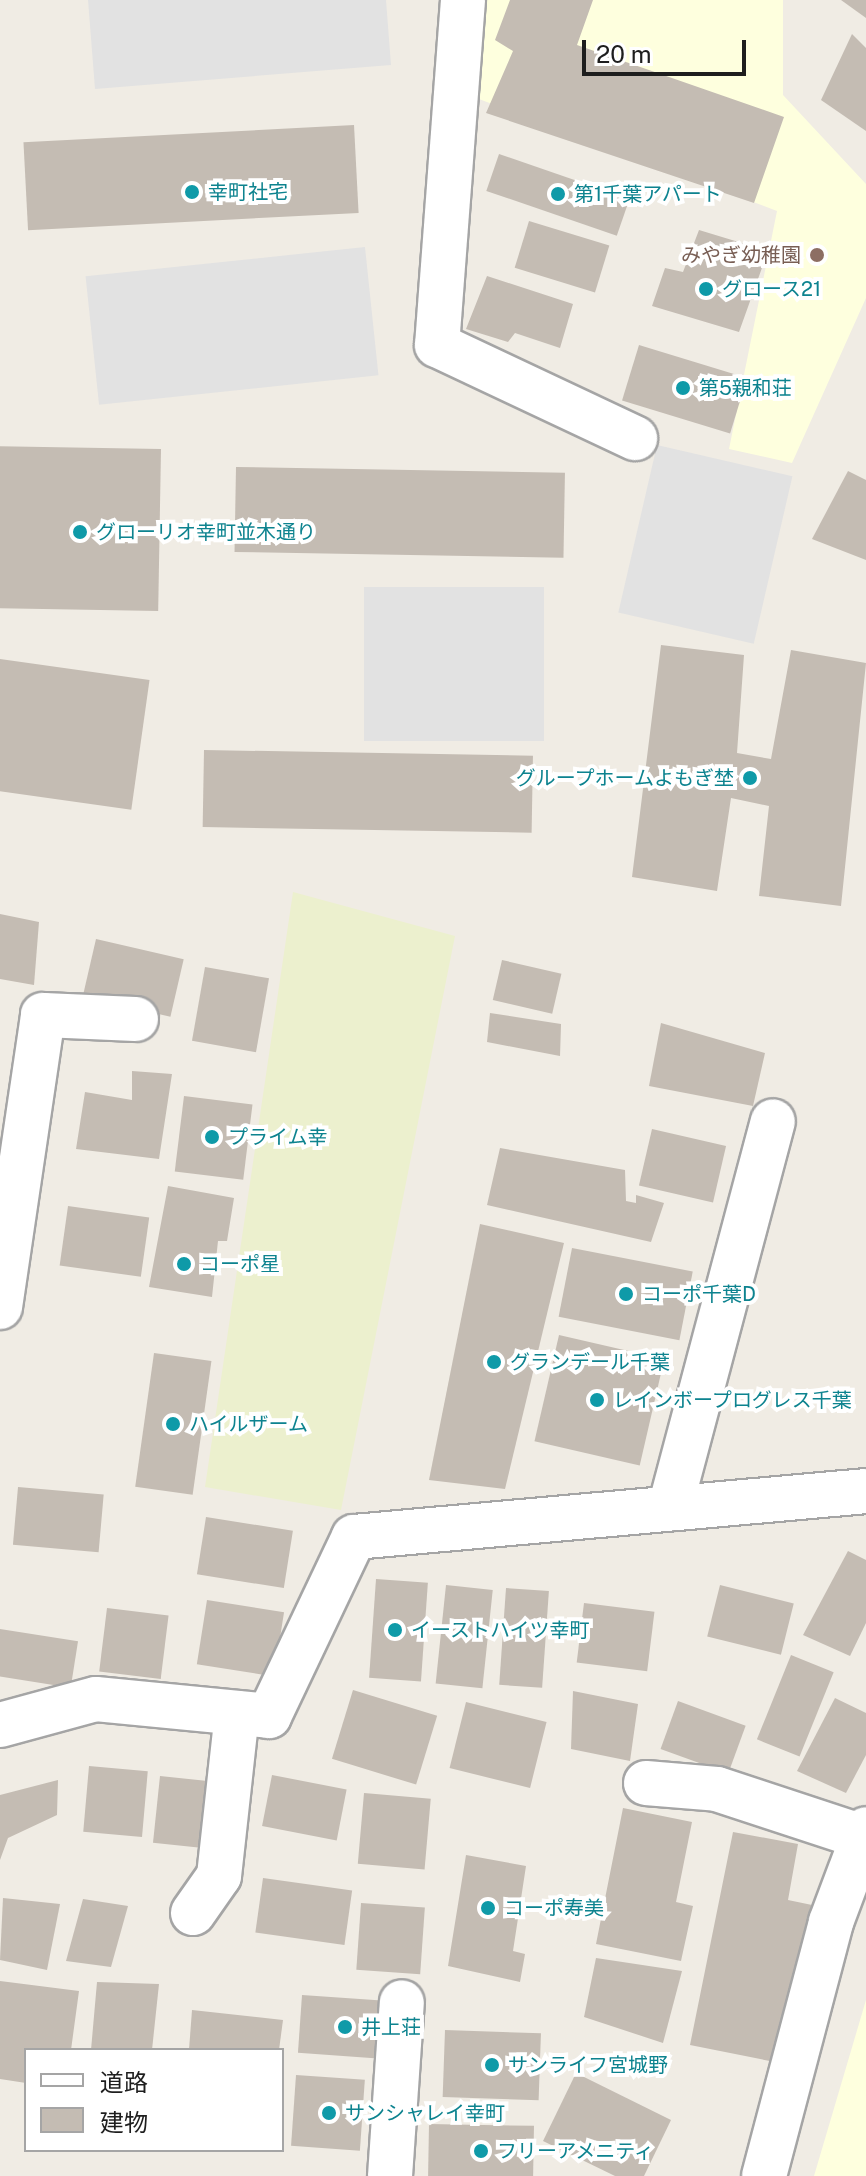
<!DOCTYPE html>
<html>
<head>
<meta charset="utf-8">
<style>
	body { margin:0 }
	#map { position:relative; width:866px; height:2176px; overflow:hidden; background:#f0ece4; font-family:"Public Sans","Noto Sans JP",sans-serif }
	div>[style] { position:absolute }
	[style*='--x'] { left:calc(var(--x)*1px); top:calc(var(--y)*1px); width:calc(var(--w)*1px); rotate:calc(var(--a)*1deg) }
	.education>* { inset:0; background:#feffde }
	.farmland>* { inset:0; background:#ecf0ce }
	.parking>* { inset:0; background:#e2e2e2; transform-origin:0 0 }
	.building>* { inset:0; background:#c4bcb3; transform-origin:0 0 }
	.roads { filter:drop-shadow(2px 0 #a5a5a5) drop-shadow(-2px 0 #a5a5a5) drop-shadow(0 2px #a5a5a5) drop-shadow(0 -2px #a5a5a5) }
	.minor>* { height:44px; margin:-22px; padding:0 22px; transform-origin:22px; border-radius:22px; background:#fff }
	.dots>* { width:22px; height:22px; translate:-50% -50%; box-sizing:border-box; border:4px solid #fff; border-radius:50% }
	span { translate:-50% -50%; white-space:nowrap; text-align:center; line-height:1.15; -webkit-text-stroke:8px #fff; paint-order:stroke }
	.culture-label { font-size:20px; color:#0d838f }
	.left { translate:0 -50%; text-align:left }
	.right { translate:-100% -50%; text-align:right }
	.education-label { font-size:20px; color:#785e54 }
	.legend { position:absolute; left:24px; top:2048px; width:260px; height:104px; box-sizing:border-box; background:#fff; border:2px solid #a5a5a5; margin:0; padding:10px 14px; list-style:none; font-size:24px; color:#1e1e1e }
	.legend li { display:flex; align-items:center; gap:16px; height:40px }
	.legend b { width:40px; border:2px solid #a5a5a5 }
	.scale { position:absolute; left:582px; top:40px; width:164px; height:36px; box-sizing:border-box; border:4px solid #1e1e1e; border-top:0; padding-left:10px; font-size:24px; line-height:28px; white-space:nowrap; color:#1e1e1e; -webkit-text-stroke:6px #fff; paint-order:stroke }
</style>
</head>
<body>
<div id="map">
	<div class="education">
		<i style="clip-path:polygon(481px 0,783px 0,783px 95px,866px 184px,866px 298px,792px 463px,729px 449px,777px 211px,471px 96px)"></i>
		<i style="clip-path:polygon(866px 2000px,866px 2176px,814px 2176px)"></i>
	</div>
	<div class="farmland">
		<i style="clip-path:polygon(293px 892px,455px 936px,341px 1510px,205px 1487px)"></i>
	</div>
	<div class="parking">
		<i style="clip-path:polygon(88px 0,386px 0,391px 65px,95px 89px)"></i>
		<i style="left:365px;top:247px;width:129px;height:281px;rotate:84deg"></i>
		<i style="left:657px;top:445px;width:139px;height:172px;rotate:13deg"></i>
		<i style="left:364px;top:587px;width:180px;height:154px"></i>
	</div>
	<div class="building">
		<i style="clip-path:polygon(510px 0,593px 0,577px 45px,784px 117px,754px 203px,486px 113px,513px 51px,495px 40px)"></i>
		<i style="clip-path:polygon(841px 0,866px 0,866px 18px)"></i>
		<i style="clip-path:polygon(852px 34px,866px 48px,866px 131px,821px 100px)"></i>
		<i style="left:354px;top:125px;width:88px;height:331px;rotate:87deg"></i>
		<i style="left:499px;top:154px;width:138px;height:39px;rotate:19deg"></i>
		<i style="left:529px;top:221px;width:84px;height:49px;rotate:17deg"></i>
		<i style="clip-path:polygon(699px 230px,768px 251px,739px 332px,652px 306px,665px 268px,683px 272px)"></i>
		<i style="clip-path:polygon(487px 276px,573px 304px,560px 348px,515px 333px,508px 342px,466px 329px)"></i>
		<i style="left:639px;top:345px;width:113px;height:58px;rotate:17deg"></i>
		<i style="left:161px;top:449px;width:162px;height:161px;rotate:91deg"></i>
		<i style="left:236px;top:467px;width:329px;height:85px;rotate:1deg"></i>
		<i style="clip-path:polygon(848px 471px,866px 480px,866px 560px,812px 539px)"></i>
		<i style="clip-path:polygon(661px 645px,744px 655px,737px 753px,771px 759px,791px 650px,866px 663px,841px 906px,759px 896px,769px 806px,731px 798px,717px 891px,632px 877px)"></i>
		<i style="left:0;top:659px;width:151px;height:131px;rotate:8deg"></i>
		<i style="left:204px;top:750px;width:329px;height:77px;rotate:1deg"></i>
		<i style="clip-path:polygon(0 914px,39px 922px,34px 985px,0 979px)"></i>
		<i style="left:96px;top:939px;width:90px;height:59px;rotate:13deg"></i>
		<i style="left:502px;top:960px;width:61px;height:41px;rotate:13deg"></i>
		<i style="left:205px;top:967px;width:65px;height:75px;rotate:10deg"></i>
		<i style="clip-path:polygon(490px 1013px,561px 1024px,560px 1056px,487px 1042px)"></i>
		<i style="clip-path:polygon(661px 1023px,765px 1053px,753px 1106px,649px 1086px)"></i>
		<i style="clip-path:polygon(132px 1071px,172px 1074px,159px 1159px,76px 1149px,85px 1092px,132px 1100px)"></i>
		<i style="left:184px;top:1096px;width:69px;height:76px;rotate:7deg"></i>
		<i style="left:652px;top:1129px;width:76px;height:58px;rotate:13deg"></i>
		<i style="clip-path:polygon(500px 1148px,625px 1170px,626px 1201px,636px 1203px,636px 1195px,664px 1203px,651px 1242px,487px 1205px)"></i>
		<i style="clip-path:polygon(168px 1186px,234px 1198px,227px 1241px,218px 1241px,212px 1297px,149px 1287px)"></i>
		<i style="left:68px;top:1206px;width:82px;height:60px;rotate:8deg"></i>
		<i style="clip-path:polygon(480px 1224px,564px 1243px,505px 1489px,429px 1480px)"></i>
		<i style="left:572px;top:1248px;width:123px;height:70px;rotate:11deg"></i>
		<i style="left:559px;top:1335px;width:108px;height:109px;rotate:13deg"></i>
		<i style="left:154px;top:1353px;width:58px;height:135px;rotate:8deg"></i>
		<i style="left:18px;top:1487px;width:86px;height:58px;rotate:5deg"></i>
		<i style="left:206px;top:1517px;width:88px;height:58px;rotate:9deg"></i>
		<i style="clip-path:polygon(848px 1551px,866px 1560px,866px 1623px,850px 1656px,803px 1635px)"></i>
		<i style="left:376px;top:1579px;width:52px;height:99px;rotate:4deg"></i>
		<i style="left:446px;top:1585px;width:47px;height:99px;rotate:6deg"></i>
		<i style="left:720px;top:1585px;width:76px;height:53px;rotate:14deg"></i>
		<i style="left:506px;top:1588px;width:43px;height:97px;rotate:4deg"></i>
		<i style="left:207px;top:1600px;width:78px;height:65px;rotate:9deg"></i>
		<i style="left:584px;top:1603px;width:71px;height:60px;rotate:7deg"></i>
		<i style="left:107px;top:1608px;width:62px;height:64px;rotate:7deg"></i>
		<i style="left:0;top:1629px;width:79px;height:47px;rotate:9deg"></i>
		<i style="left:791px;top:1655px;width:46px;height:91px;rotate:22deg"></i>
		<i style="left:353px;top:1690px;width:88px;height:72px;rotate:17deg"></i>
		<i style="clip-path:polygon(573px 1691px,638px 1704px,630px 1761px,571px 1749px)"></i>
		<i style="clip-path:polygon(835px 1698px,866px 1713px,866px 1755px,846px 1793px,797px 1771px)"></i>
		<i style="left:678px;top:1701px;width:72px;height:51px;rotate:20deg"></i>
		<i style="left:466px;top:1702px;width:83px;height:68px;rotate:14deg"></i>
		<i style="left:89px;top:1766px;width:59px;height:66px;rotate:5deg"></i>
		<i style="left:272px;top:1775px;width:76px;height:52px;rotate:11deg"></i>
		<i style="left:160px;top:1776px;width:55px;height:67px;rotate:6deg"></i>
		<i style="clip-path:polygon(58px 1780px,57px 1815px,8px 1838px,0 1860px,0 1795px)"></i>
		<i style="left:364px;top:1793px;width:67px;height:71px;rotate:5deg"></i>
		<i style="clip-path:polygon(623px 1808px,692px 1822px,676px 1902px,693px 1906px,681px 1961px,596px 1944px)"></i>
		<i style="clip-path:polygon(733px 1832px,798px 1844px,788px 1900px,812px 1905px,780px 2063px,690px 2045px)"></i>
		<i style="clip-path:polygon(466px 1855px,526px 1866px,513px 1951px,525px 1954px,520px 1982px,448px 1966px)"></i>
		<i style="left:263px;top:1878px;width:90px;height:55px;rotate:8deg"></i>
		<i style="clip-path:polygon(3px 1898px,60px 1904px,47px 1970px,0 1960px)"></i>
		<i style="clip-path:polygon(83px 1899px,128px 1906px,111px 1967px,66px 1961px)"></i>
		<i style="left:361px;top:1903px;width:64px;height:67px;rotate:4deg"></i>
		<i style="clip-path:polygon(596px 1958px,682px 1971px,663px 2043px,584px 2017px)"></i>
		<i style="clip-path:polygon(0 1981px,79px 1991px,71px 2050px,26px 2050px,26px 2083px,0 2079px)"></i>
		<i style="clip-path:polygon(97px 1982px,159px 1984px,152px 2050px,91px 2050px)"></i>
		<i style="left:302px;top:1995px;width:87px;height:58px;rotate:4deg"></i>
		<i style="clip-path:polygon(192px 2010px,283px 2020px,279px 2050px,189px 2050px)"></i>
		<i style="left:445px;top:2030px;width:96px;height:67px;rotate:2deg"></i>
		<i style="clip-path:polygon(576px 2073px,671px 2120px,644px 2176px,615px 2176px,543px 2141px)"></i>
		<i style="left:296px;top:2075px;width:69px;height:71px;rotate:4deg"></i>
		<i style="left:429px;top:2124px;width:105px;height:52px;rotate:1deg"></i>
	</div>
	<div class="roads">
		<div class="minor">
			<i style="--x:463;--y:0;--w:346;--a:94.3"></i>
			<i style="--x:437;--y:345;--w:219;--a:25.2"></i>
			<i style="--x:0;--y:1307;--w:295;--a:-81.6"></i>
			<i style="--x:43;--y:1015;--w:93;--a:2.5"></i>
			<i style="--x:670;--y:1508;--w:400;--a:-75.1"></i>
			<i style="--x:0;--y:1725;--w:99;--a:-15.2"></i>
			<i style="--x:96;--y:1699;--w:174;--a:5.6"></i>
			<i style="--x:269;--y:1716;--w:198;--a:-64.6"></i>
			<i style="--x:354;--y:1537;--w:514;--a:-5.13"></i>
			<i style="--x:646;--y:1783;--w:71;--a:4.8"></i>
			<i style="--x:717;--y:1789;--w:154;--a:18.2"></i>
			<i style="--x:193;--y:1913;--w:45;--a:-54.9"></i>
			<i style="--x:219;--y:1876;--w:164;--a:-83.7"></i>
			<i style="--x:390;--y:2176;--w:174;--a:-86.1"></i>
			<i style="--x:764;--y:2176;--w:263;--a:-75.2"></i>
			<i style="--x:831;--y:1922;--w:99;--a:-69.4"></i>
		</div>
	</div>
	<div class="dots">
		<i style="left:192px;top:192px;background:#0f9aa8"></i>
		<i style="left:558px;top:194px;background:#0f9aa8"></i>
		<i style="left:817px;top:255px;background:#8d6e63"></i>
		<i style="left:706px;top:289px;background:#0f9aa8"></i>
		<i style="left:683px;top:388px;background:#0f9aa8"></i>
		<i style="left:80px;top:532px;background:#0f9aa8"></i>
		<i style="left:750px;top:778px;background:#0f9aa8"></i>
		<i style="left:212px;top:1137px;background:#0f9aa8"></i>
		<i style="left:184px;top:1264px;background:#0f9aa8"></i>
		<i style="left:626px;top:1294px;background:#0f9aa8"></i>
		<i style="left:494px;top:1362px;background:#0f9aa8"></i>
		<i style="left:597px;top:1400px;background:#0f9aa8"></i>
		<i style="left:173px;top:1424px;background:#0f9aa8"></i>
		<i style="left:395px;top:1630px;background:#0f9aa8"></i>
		<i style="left:488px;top:1908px;background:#0f9aa8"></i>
		<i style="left:345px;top:2027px;background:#0f9aa8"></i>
		<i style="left:492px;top:2065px;background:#0f9aa8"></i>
		<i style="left:329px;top:2113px;background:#0f9aa8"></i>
		<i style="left:481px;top:2151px;background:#0f9aa8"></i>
	</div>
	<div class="culture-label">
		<span class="left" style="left:208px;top:192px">幸町社宅</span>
		<span class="left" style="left:574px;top:194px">第1千葉アパート</span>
		<span class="left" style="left:722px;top:289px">グロース21</span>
		<span class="left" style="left:699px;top:388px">第5親和荘</span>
		<span class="left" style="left:96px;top:532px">グローリオ幸町並木通り</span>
		<span class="right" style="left:734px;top:778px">グループホームよもぎ埜</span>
		<span class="left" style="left:228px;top:1137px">プライム幸</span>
		<span class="left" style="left:200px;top:1264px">コーポ星</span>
		<span class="left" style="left:642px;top:1294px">コーポ千葉D</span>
		<span class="left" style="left:510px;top:1362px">グランデール千葉</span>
		<span class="left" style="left:613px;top:1400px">レインボープログレス千葉</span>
		<span class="left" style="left:189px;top:1424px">ハイルザーム</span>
		<span class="left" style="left:411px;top:1630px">イーストハイツ幸町</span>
		<span class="left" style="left:504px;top:1908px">コーポ寿美</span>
		<span class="left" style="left:361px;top:2027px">井上荘</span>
		<span class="left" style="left:508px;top:2065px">サンライフ宮城野</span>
		<span class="left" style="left:345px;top:2113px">サンシャレイ幸町</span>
		<span class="left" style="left:497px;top:2151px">フリーアメニティ</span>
	</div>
	<div class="education-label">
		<span class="right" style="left:801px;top:255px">みやぎ幼稚園</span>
	</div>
	<ul class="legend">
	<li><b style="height:10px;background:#fff"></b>道路</li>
	<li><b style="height:22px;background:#c4bcb3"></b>建物</li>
	</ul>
	<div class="scale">20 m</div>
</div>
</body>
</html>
